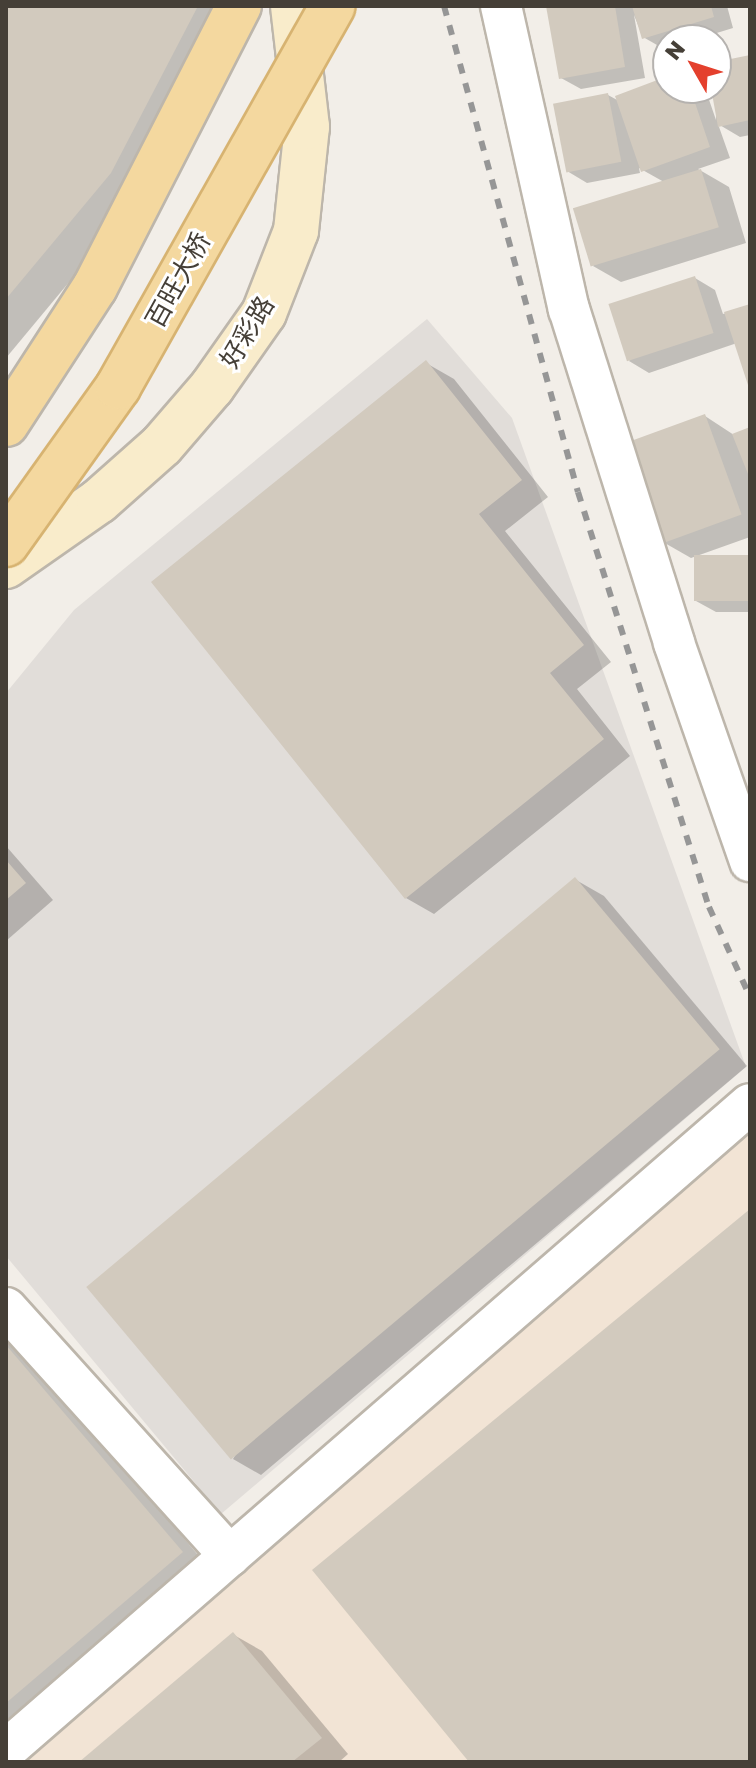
<!DOCTYPE html>
<html>
<head>
<meta charset="utf-8">
<style>
	body { margin:0 }
	#map { position:relative; width:756px; height:1768px; overflow:hidden; background:#f2eee8; font-family:"Golos Text","Noto Sans SC",sans-serif }
	div>[style] { position:absolute }
	[style*='--x'] { left:calc(var(--x)*1px); top:calc(var(--y)*1px); width:calc(var(--w)*1px); rotate:calc(var(--a)*1deg) }
	.commercial>* { inset:0; background:#f2e4d5 }
	.industrial>* { inset:0; background:#e1ddd9 }
	.shadow>* { inset:0; background:#0003 }
	.building>* { inset:0; background:#d2cabe; transform-origin:0 0 }
	.roads { filter:drop-shadow(2px 0 #bdb6ab) drop-shadow(-2px 0 #bdb6ab) drop-shadow(0 2px #bdb6ab) drop-shadow(0 -2px #bdb6ab) }
	.street>* { height:40px; margin:-20px; padding:0 20px; transform-origin:20px; border-radius:20px; background:#fff }
	.secondary>* { height:44px; margin:-22px; padding:0 22px; transform-origin:22px; border-radius:22px; background:#f9eccb }
	.primary>* { height:44px; margin:-22px; padding:0 22px; transform-origin:22px; border-radius:22px; background:#f4d89f }
	.rail>* { height:6px; margin-top:-3px; transform-origin:0; background:repeating-linear-gradient(90deg,#969696 0 10px,transparent 0 20px) }
	.bridges { filter:drop-shadow(2px 0 #d7b371) drop-shadow(-2px 0 #d7b371) drop-shadow(0 2px #d7b371) drop-shadow(0 -2px #d7b371) }
	.primary-bridge>* { height:44px; margin:-22px; padding:0 22px; transform-origin:22px; border-radius:22px; background:#f4d89f }
	span { translate:-50% -50%; white-space:nowrap; text-align:center; line-height:1.15; -webkit-text-stroke:6px #fff; paint-order:stroke }
	.street-label { font-size:26px; color:#453f37 }
	.frame { position:absolute; inset:0; border:8px solid #453f37; pointer-events:none }
	.north { position:absolute; left:652px; top:24px; width:80px; height:80px; box-sizing:border-box; background:#fff; border:2px solid #b5b2af; border-radius:50%; rotate:309deg; font-size:22px; font-weight:700; line-height:32px; text-align:center; color:#453f37 }
	.north::after { content:''; display:block; margin:auto; width:28px; height:36px; background:#e4402d; clip-path:polygon(50% 0,100% 100%,50% 72%,0 100%) }
</style>
</head>
<body>
<div id="map">
	<div class="commercial">
		<i style="clip-path:polygon(750px 1133px,750px 1762px,22px 1762px)"></i>
	</div>
	<div class="industrial">
		<i style="clip-path:polygon(427px 319px,512px 418px,746px 1067px,221px 1514px,6px 1256px,6px 693px,74px 610px)"></i>
	</div>
	<div class="shadow">
		<i style="clip-path:polygon(6px 6px,241px 6px,144px 192px,6px 358px)"></i>
		<i style="clip-path:polygon(548px 6px,727px 6px,733px 28px,694px 40px,668px 40px,664px 49px,643px 37px,634px 15px,645px 78px,581px 89px,561px 78px)"></i>
		<i style="clip-path:polygon(750px 57px,750px 135px,740px 137px,718px 124px,730px 158px,698px 169px,729px 187px,746px 243px,621px 282px,593px 266px,664px 182px,639px 168px,640px 173px,587px 183px,567px 171px,608px 95px,619px 101px,668px 78px,668px 88px,705px 88px,716px 120px,716px 64px)"></i>
		<i style="clip-path:polygon(695px 278px,715px 290px,723px 314px,750px 306px,750px 383px,737px 343px,649px 373px,629px 361px)"></i>
		<i style="clip-path:polygon(426px 363px,454px 379px,548px 497px,505px 531px,611px 662px,577px 689px,630px 756px,434px 914px,406px 898px)"></i>
		<i style="clip-path:polygon(705px 416px,734px 435px,750px 429px,750px 537px,691px 558px,663px 542px)"></i>
		<i style="clip-path:polygon(750px 557px,750px 612px,716px 612px,696px 601px)"></i>
		<i style="clip-path:polygon(6px 846px,53px 900px,6px 941px)"></i>
		<i style="clip-path:polygon(576px 880px,604px 896px,747px 1066px,261px 1475px,233px 1459px)"></i>
		<i style="clip-path:polygon(6px 1330px,210px 1569px,6px 1743px)"></i>
		<i style="clip-path:polygon(234px 1635px,262px 1651px,348px 1754px,339px 1762px,83px 1762px)"></i>
	</div>
	<div class="building">
		<i style="clip-path:polygon(6px 6px,198px 6px,111px 173px,6px 299px)"></i>
		<i style="clip-path:polygon(546px 6px,615px 6px,625px 67px,559px 79px)"></i>
		<i style="clip-path:polygon(632px 6px,711px 6px,714px 17px,642px 39px)"></i>
		<i style="clip-path:polygon(750px 55px,750px 120px,718px 127px,711px 88px,716px 88px,716px 62px)"></i>
		<i style="clip-path:polygon(668px 76px,668px 88px,690px 88px,710px 147px,641px 172px,615px 96px)"></i>
		<i style="left:608px;top:93px;width:70px;height:56px;rotate:79deg"></i>
		<i style="left:701px;top:169px;width:61px;height:134px;rotate:73deg"></i>
		<i style="left:695px;top:276px;width:60px;height:91px;rotate:72deg"></i>
		<i style="clip-path:polygon(750px 304px,750px 388px,749px 388px,724px 312px)"></i>
		<i style="clip-path:polygon(426px 360px,522px 480px,479px 514px,584px 645px,550px 673px,604px 739px,405px 899px,151px 582px)"></i>
		<i style="left:705px;top:414px;width:107px;height:84px;rotate:70deg"></i>
		<i style="clip-path:polygon(750px 427px,750px 479px,732px 434px)"></i>
		<i style="left:750px;top:555px;width:46px;height:56px;rotate:90deg"></i>
		<i style="clip-path:polygon(6px 860px,26px 883px,6px 900px)"></i>
		<i style="left:575px;top:877px;width:225px;height:638px;rotate:50deg"></i>
		<i style="clip-path:polygon(750px 1209px,750px 1762px,469px 1762px,312px 1570px)"></i>
		<i style="clip-path:polygon(6px 1345px,183px 1552px,6px 1703px)"></i>
		<i style="clip-path:polygon(233px 1632px,322px 1738px,292px 1762px,79px 1762px)"></i>
	</div>
	<div class="roads">
		<div class="street">
			<i style="--x:501;--y:6;--w:311;--a:77.4"></i>
			<i style="--x:569;--y:309;--w:350;--a:72.5"></i>
			<i style="--x:674;--y:643;--w:231;--a:70.8"></i>
			<i style="--x:6;--y:1308;--w:334;--a:47.9"></i>
			<i style="--x:6;--y:1750;--w:985;--a:-40.97"></i>
		</div>
		<div class="secondary">
			<i style="--x:6;--y:566;--w:113;--a:-35"></i>
			<i style="--x:99;--y:501;--w:84;--a:-41.6"></i>
			<i style="--x:162;--y:445;--w:77;--a:-49.2"></i>
			<i style="--x:212;--y:387;--w:90;--a:-54.9"></i>
			<i style="--x:264;--y:313;--w:88;--a:-68.7"></i>
			<i style="--x:296;--y:231;--w:105;--a:-84"></i>
			<i style="--x:307;--y:127;--w:122;--a:-96.6"></i>
		</div>
		<div class="primary">
			<i style="--x:6;--y:424;--w:163;--a:-57"></i>
			<i style="--x:95;--y:287;--w:316;--a:-62.9"></i>
		</div>
	</div>
	<div class="rail">
		<i style="--x:444;--y:6;--w:504;--a:74.59"></i>
		<i style="--x:578;--y:492;--w:435;--a:72.5"></i>
		<i style="--x:709;--y:907;--w:99;--a:65.5"></i>
	</div>
	<div class="bridges">
		<div class="primary-bridge">
			<i style="--x:6;--y:544;--w:193;--a:-54.5"></i>
			<i style="--x:118;--y:387;--w:437;--a:-60.6"></i>
		</div>
	</div>
	<div class="street-label">
		<span style="left:178px;top:280px;rotate:-61deg">百旺大桥</span>
		<span style="left:247px;top:332px;rotate:-59deg">好彩路</span>
	</div>
	<div class="frame"></div>
	<div class="north">N</div>
</div>
</body>
</html>
